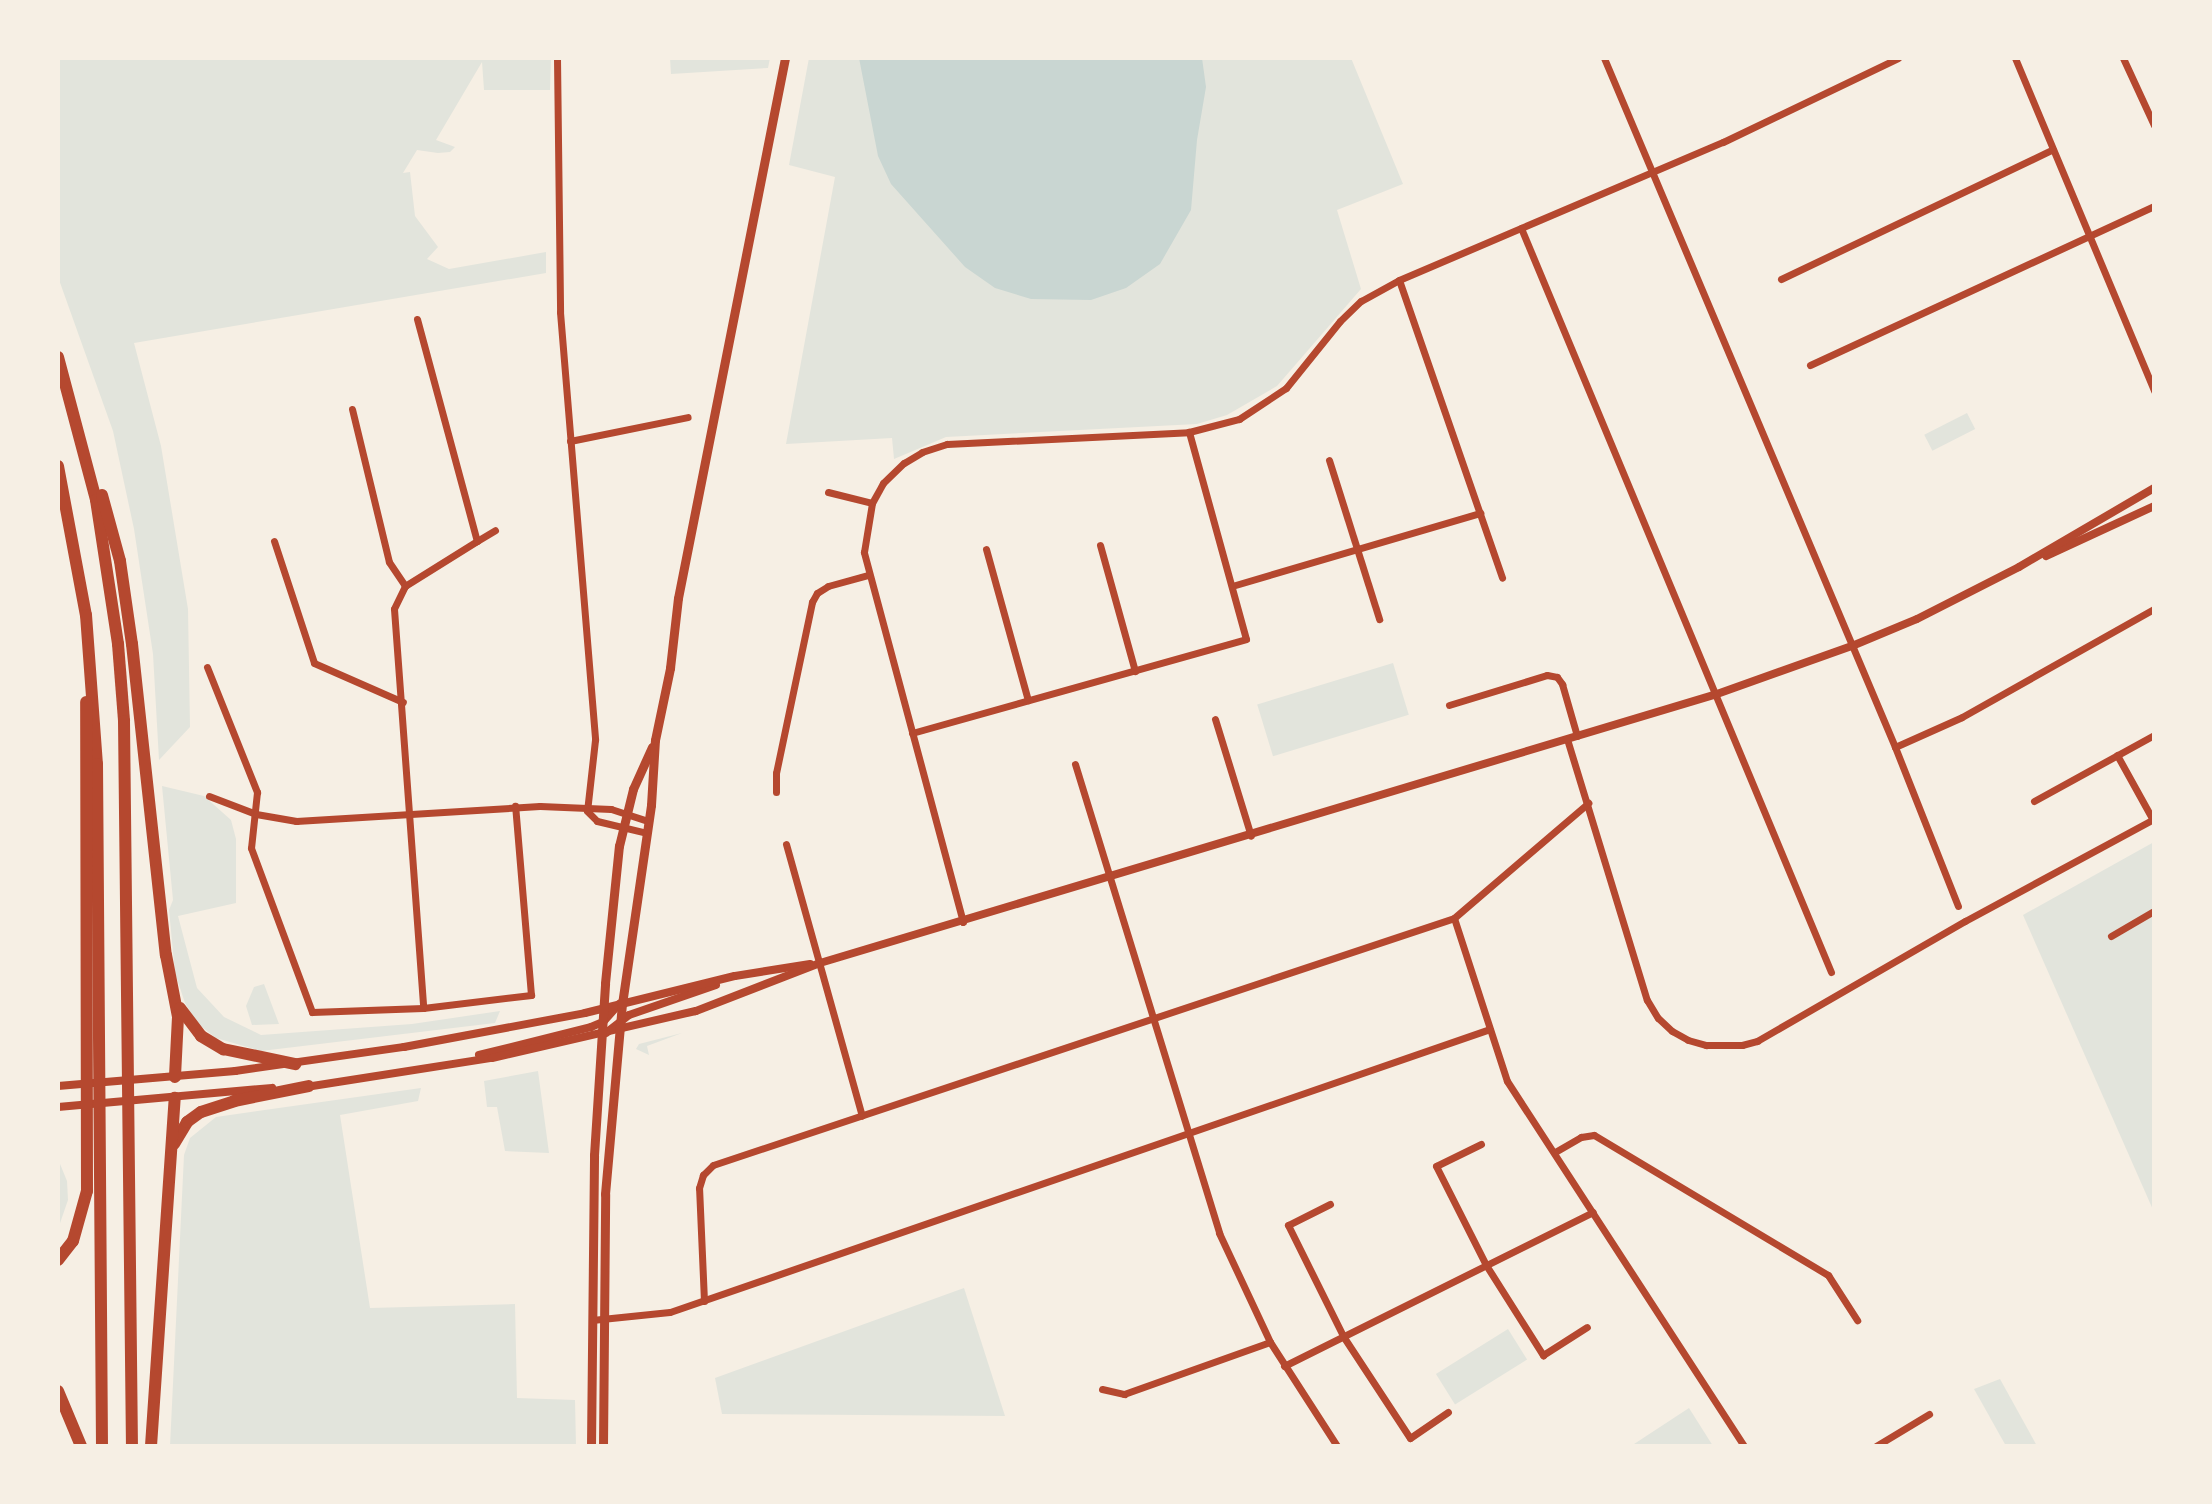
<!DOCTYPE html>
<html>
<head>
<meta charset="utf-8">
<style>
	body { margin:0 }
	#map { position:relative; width:2212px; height:1504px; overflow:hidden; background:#f6efe4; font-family:"Work Sans",sans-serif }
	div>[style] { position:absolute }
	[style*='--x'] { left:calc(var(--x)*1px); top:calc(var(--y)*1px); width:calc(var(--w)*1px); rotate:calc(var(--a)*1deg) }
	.green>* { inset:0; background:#e2e4dc; transform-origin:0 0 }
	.water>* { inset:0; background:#c9d6d2 }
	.minor>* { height:7px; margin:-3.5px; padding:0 3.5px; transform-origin:3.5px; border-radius:3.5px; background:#b5482f }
	.tertiary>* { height:8px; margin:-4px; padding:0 4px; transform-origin:4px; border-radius:4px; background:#b5482f }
	.secondary>* { height:9px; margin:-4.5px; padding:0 4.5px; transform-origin:4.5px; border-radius:4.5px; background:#b5482f }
	.motorway>* { height:12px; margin:-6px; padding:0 6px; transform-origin:6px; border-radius:6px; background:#b5482f }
	span { translate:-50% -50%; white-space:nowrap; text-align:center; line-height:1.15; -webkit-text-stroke:6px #f6efe4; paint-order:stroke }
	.frame { position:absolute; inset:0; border:60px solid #f6efe4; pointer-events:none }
</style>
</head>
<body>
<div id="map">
	<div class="green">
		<i style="clip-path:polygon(58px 58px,551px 58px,550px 90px,484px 90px,482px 62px,436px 140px,455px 147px,450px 152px,438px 153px,417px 150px,403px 173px,410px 172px,415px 216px,438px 247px,427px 259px,449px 269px,546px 252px,546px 273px,134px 343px,161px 446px,188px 609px,190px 727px,159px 760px,153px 654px,134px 529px,113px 431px,58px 277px)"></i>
		<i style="clip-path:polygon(670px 58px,770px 58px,768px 68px,671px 74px)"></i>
		<i style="clip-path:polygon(809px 58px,1351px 58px,1403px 184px,1337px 210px,1361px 289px,1277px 386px,1227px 415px,1197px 424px,946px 437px,894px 459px,892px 438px,786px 444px,835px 177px,789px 165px)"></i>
		<i style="left:1967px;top:413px;width:18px;height:48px;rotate:63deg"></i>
		<i style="left:1393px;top:663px;width:54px;height:142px;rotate:73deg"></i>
		<i style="clip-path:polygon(162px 786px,204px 796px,231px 820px,236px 839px,236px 903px,178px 916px,197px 988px,224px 1017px,261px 1035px,412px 1024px,500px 1011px,495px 1023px,261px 1051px,216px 1038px,198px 1024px,185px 1003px,175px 973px,169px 910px,173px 900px)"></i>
		<i style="clip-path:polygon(2154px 842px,2154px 1212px,2023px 915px)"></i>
		<i style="clip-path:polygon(264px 984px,279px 1024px,252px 1025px,246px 1006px,254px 987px)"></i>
		<i style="clip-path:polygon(682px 1033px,647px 1046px,649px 1055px,636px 1049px,639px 1044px)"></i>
		<i style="clip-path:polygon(538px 1071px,549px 1153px,505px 1151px,497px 1107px,487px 1107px,484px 1081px)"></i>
		<i style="clip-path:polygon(421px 1088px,418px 1101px,340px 1115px,370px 1308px,515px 1304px,517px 1398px,575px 1400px,576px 1446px,170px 1446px,184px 1155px,190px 1138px,216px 1117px)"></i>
		<i style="clip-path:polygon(58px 1159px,67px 1181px,68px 1200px,58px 1229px)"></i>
		<i style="clip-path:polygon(964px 1288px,1005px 1416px,722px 1414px,715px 1378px)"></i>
		<i style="left:1508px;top:1329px;width:36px;height:85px;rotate:58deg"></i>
		<i style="clip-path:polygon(2000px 1379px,2037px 1446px,2006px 1446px,1974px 1389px)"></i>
		<i style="clip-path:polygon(1689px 1408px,1713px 1446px,1631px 1446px)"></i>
	</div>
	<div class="water">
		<i style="clip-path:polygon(859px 58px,1202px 58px,1206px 87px,1197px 140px,1191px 210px,1160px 264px,1126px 288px,1091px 300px,1031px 299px,995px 288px,965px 267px,891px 184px,878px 156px)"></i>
	</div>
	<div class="minor">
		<i style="--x:557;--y:58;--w:254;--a:89.3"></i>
		<i style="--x:560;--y:312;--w:429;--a:85.3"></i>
		<i style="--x:595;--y:740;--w:71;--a:96.4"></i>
		<i style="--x:1604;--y:58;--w:748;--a:67.1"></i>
		<i style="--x:1895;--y:747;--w:171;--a:68.4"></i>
		<i style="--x:2015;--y:58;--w:361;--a:67.3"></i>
		<i style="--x:2123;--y:58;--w:74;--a:65.2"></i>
		<i style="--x:1521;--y:228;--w:806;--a:67.38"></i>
		<i style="--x:1781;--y:279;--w:301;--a:-25.5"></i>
		<i style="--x:1399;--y:280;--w:315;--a:70.9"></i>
		<i style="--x:417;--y:319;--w:230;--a:74.9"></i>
		<i style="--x:477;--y:541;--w:85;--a:148"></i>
		<i style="--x:405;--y:586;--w:25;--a:116"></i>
		<i style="--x:394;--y:609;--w:400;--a:85.8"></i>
		<i style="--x:423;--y:1008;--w:109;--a:-6.9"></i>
		<i style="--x:531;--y:995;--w:190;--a:-94.8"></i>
		<i style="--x:1810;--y:365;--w:379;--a:-24.8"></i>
		<i style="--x:352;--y:409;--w:157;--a:76.4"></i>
		<i style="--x:389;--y:562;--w:29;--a:56"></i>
		<i style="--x:570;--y:441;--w:120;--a:-11.5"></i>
		<i style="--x:1329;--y:460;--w:167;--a:72.5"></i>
		<i style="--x:828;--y:492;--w:45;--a:14"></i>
		<i style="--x:274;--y:541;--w:128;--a:71.8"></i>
		<i style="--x:314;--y:663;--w:97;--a:23.7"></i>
		<i style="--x:477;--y:541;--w:21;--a:-31"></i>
		<i style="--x:1100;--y:545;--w:131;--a:74.5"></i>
		<i style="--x:986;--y:549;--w:157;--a:74.5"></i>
		<i style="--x:1232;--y:586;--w:259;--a:-16.4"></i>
		<i style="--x:207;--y:667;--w:135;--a:68.2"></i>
		<i style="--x:257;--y:792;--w:56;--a:96.1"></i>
		<i style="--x:251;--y:848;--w:175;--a:69.6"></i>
		<i style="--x:312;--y:1012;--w:111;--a:-2.1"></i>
		<i style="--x:1449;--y:705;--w:102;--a:-17"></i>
		<i style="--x:1547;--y:675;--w:10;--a:11"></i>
		<i style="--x:1557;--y:677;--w:9;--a:54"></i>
		<i style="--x:1562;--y:684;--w:54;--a:73.9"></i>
		<i style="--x:1215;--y:719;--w:122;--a:72.9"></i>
		<i style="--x:912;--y:733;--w:347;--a:-15.7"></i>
		<i style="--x:1246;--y:639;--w:215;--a:-105.4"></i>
		<i style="--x:1567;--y:739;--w:273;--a:73"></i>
		<i style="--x:1647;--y:1000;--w:21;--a:59"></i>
		<i style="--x:1658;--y:1018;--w:19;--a:43"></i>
		<i style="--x:1672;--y:1031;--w:18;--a:29"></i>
		<i style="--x:1688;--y:1040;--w:19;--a:16"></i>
		<i style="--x:1706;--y:1045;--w:36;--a:0"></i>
		<i style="--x:1742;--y:1045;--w:16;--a:-15"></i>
		<i style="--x:1757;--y:1041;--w:240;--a:-30"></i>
		<i style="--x:1965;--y:921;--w:215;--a:-28.4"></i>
		<i style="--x:1895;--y:747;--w:73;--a:-24.1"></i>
		<i style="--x:1962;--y:717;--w:220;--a:-29.4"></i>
		<i style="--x:2117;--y:755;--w:74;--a:61"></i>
		<i style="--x:1075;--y:764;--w:491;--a:72.9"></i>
		<i style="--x:1219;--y:1233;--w:120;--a:64.9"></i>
		<i style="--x:1270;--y:1342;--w:124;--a:57.2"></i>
		<i style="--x:776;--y:792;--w:19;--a:-90"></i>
		<i style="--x:776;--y:773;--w:175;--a:-78.1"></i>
		<i style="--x:812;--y:602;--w:10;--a:-61"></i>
		<i style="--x:817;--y:593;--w:13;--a:-32"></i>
		<i style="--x:828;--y:586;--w:41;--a:-15.4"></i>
		<i style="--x:209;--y:796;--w:50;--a:21"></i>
		<i style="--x:256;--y:814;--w:41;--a:9.9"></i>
		<i style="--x:296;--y:821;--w:244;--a:-3.5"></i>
		<i style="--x:540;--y:806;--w:71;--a:2.4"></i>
		<i style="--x:611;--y:809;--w:40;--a:18"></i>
		<i style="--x:2034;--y:801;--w:137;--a:-28.8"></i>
		<i style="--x:587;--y:811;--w:14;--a:45"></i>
		<i style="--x:597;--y:821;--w:51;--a:13.5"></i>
		<i style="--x:786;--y:844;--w:282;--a:74.4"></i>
		<i style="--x:1454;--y:918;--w:171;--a:72"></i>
		<i style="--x:1507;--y:1081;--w:435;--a:57"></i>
		<i style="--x:963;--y:922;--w:383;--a:-105"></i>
		<i style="--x:864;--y:552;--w:50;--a:-80.7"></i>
		<i style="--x:872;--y:503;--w:23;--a:-61"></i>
		<i style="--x:883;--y:483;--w:29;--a:-44"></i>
		<i style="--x:904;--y:463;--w:21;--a:-31"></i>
		<i style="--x:922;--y:452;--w:26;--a:-18"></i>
		<i style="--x:947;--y:444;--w:242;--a:-2.8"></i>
		<i style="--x:1189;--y:432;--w:52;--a:-14.6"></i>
		<i style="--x:1239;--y:419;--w:56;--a:-33.4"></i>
		<i style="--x:1286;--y:388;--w:86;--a:-51.1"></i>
		<i style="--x:1340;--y:321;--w:29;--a:-44"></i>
		<i style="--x:1361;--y:301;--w:43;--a:-28.9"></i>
		<i style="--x:1399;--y:280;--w:352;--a:-23.1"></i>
		<i style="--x:1723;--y:142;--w:194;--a:-25.6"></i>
		<i style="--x:2111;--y:936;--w:50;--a:-30.2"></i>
		<i style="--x:1481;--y:1144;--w:50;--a:153.9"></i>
		<i style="--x:1436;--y:1166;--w:111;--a:63.2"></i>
		<i style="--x:1486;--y:1265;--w:107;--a:57.7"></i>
		<i style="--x:1543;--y:1355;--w:52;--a:-32.5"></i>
		<i style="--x:1555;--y:1152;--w:30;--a:-30"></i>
		<i style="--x:1581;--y:1137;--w:13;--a:-9"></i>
		<i style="--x:1594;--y:1135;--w:273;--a:30.9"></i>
		<i style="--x:1828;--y:1275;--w:54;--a:57.2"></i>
		<i style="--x:1330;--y:1204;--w:47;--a:153.4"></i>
		<i style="--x:1288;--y:1225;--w:124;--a:63.6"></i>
		<i style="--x:1343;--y:1336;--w:122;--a:56.7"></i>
		<i style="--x:1410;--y:1438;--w:46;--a:-34.4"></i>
		<i style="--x:704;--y:1301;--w:113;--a:-92.5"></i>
		<i style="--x:699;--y:1188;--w:14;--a:-73"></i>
		<i style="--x:703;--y:1175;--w:14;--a:-45"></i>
		<i style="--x:713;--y:1165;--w:781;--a:-18.43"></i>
		<i style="--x:1454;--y:918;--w:177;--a:-40.6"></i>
		<i style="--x:592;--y:1320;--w:78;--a:-5.9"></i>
		<i style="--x:670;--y:1312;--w:867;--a:-19.04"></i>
		<i style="--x:1284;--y:1366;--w:345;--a:-26.5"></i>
		<i style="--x:1102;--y:1389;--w:23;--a:13"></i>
		<i style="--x:1124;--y:1394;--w:155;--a:-19.6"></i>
		<i style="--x:1876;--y:1446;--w:62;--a:-31.1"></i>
	</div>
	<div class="tertiary">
		<i style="--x:2046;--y:556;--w:119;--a:-24.8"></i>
		<i style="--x:606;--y:1033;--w:29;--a:-38"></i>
		<i style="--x:629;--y:1015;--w:92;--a:-19"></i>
		<i style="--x:479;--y:1055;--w:115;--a:-14"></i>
		<i style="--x:591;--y:1027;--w:13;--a:-23"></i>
		<i style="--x:603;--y:1022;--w:25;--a:-48"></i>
		<i style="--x:58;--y:1086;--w:178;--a:-4.8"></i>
		<i style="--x:235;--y:1071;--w:171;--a:-8.1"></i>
		<i style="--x:404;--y:1047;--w:184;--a:-10.6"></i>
		<i style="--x:585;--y:1013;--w:154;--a:-13.9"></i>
		<i style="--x:735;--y:976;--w:76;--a:-9.1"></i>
		<i style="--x:306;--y:1087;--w:188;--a:-8.9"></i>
		<i style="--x:492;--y:1058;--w:209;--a:-13"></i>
		<i style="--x:696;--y:1011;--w:133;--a:-21.2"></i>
		<i style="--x:820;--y:963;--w:936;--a:-16.69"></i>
		<i style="--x:1717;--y:694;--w:143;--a:-19.6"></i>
		<i style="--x:1852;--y:646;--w:70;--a:-22.6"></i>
		<i style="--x:1917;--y:619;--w:114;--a:-27"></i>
		<i style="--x:2019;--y:567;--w:156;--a:-30.3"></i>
		<i style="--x:58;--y:1107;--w:215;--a:-5.1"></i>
	</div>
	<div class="secondary">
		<i style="--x:591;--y:1446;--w:291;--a:-89.4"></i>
		<i style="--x:594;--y:1155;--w:172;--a:-86.3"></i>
		<i style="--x:605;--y:983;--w:138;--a:-84.2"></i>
		<i style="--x:619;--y:846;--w:59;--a:-76.2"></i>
		<i style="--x:633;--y:789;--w:46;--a:-65.7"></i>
		<i style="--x:603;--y:1446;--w:252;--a:-89.5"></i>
		<i style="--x:605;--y:1194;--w:191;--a:-84.9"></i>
		<i style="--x:622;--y:1004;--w:201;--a:-81.7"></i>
		<i style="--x:651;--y:805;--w:65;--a:-86.5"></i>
		<i style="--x:655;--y:740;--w:74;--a:-78.2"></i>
		<i style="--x:670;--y:668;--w:70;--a:-83.5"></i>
		<i style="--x:678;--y:598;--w:550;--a:-78.79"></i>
	</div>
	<div class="motorway">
		<i style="--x:58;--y:357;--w:148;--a:75.1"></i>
		<i style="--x:96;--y:500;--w:146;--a:81.3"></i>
		<i style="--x:118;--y:644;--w:77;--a:85.5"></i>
		<i style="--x:124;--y:721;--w:725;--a:89.37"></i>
		<i style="--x:58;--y:466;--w:152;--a:79.4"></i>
		<i style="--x:86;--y:615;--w:149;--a:85.8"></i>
		<i style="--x:97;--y:764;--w:682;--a:89.58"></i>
		<i style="--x:102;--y:495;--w:68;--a:74.7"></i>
		<i style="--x:120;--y:561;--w:84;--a:81.8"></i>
		<i style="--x:132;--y:644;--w:313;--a:83.8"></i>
		<i style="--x:166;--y:955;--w:63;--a:79"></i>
		<i style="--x:178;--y:1017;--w:60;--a:92.9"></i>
		<i style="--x:180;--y:1008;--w:35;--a:53"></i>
		<i style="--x:201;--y:1036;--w:26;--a:31"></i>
		<i style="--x:223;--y:1049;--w:74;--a:11.8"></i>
		<i style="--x:174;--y:1144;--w:26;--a:-59"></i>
		<i style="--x:187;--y:1122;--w:17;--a:-36"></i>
		<i style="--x:201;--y:1112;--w:35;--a:-18"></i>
		<i style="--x:234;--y:1101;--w:76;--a:-11.3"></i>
		<i style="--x:58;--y:1260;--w:24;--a:-52"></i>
		<i style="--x:73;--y:1241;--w:52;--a:-74.4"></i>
		<i style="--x:87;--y:1191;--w:489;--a:-90.1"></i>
		<i style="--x:58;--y:1391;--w:60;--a:67.3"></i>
		<i style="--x:151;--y:1446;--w:349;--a:-86.1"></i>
	</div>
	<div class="frame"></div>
</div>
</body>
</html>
